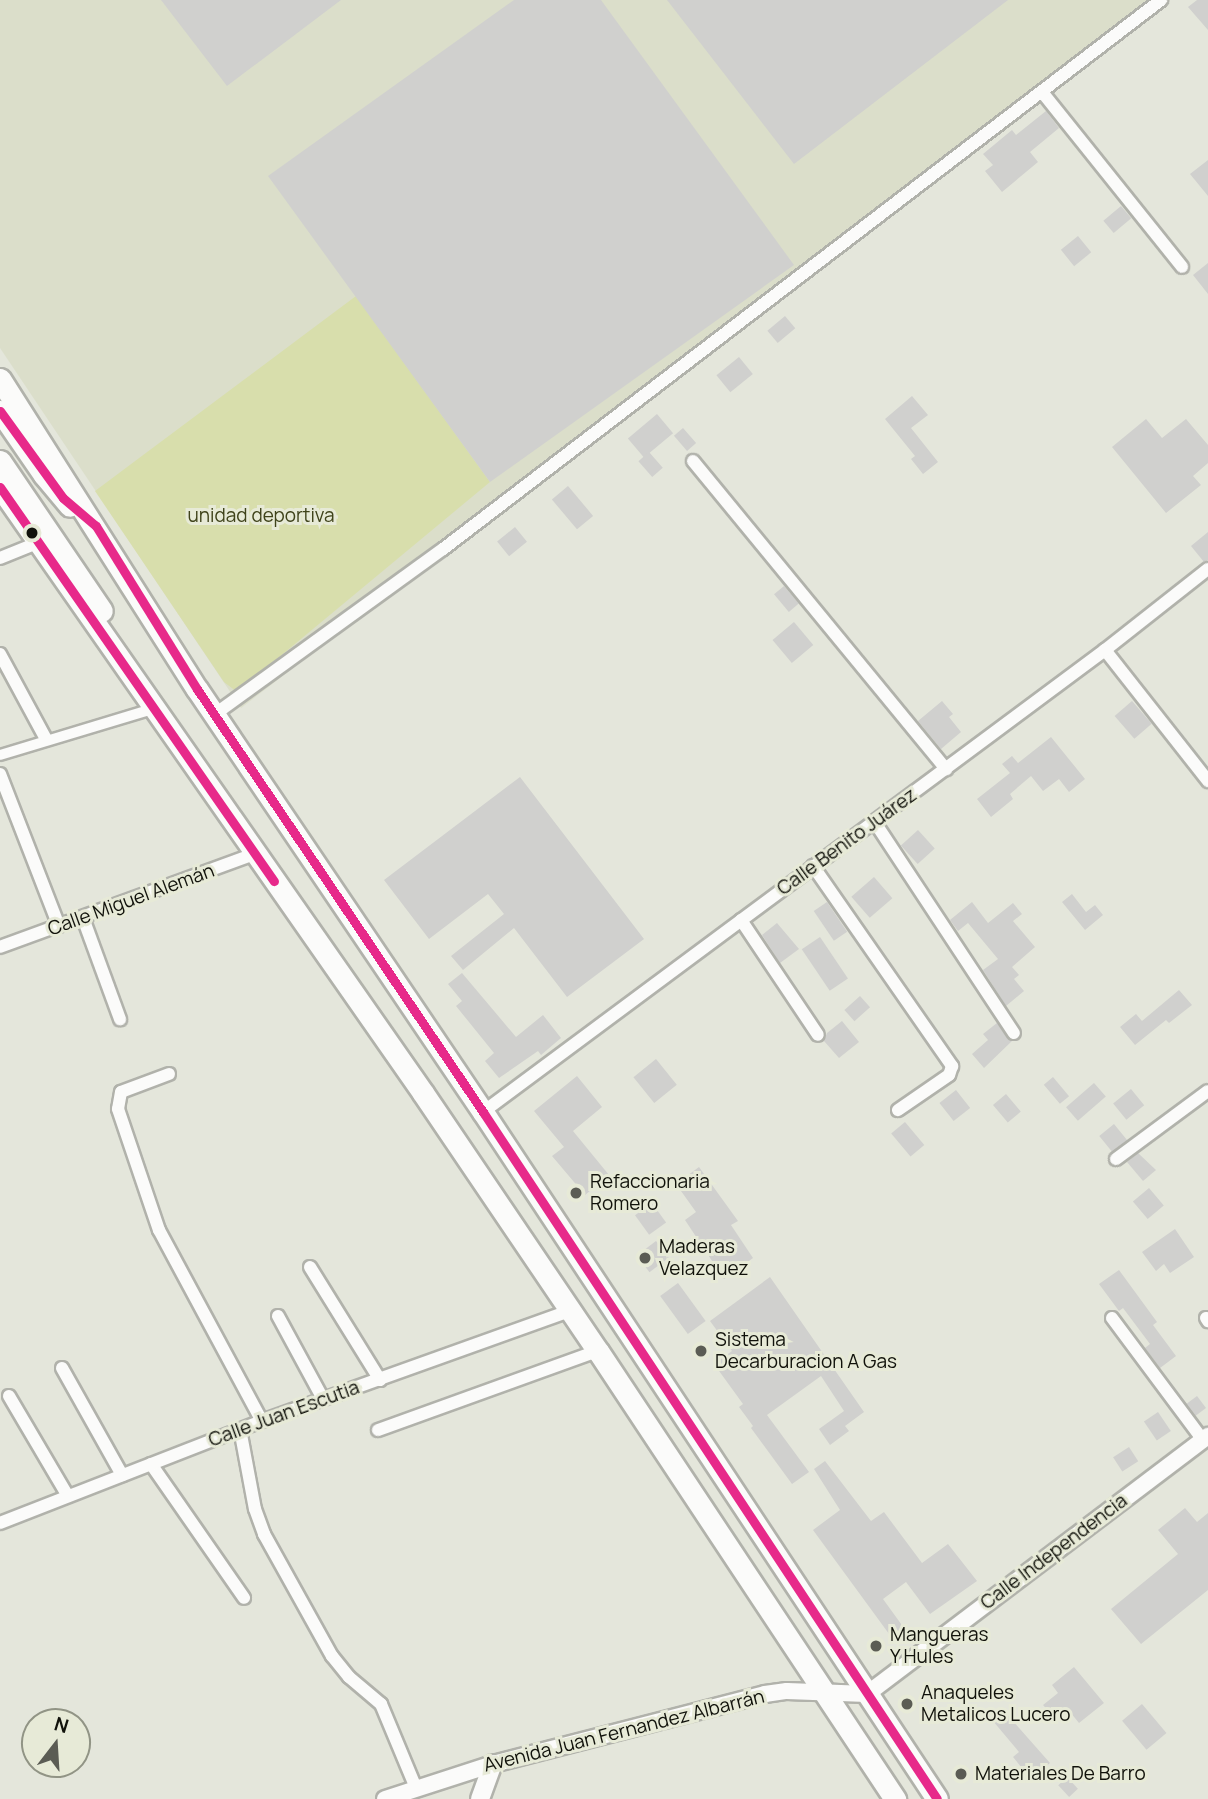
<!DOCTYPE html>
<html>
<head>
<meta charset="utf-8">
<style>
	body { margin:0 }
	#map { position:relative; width:1208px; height:1799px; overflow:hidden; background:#e4e6db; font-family:Manrope,sans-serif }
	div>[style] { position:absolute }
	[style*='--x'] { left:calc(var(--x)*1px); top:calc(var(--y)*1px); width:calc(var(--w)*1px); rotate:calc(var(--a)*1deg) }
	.built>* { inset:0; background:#dbdeca }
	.green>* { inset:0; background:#d8deac }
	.building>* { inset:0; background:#d0d0ce; transform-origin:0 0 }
	.roads { filter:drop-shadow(2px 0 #b1b2ab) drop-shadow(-2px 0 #b1b2ab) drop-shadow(0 2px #b1b2ab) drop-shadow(0 -2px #b1b2ab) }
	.pedestrian>* { height:10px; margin:-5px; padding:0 5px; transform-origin:5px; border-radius:5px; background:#fbfbfa }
	.minor>* { height:12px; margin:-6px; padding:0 6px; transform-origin:6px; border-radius:6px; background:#fbfbfa }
	.tertiary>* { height:16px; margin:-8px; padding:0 8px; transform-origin:8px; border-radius:8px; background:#fbfbfa }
	.secondary>* { height:18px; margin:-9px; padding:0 9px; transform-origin:9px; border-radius:9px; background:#fbfbfa }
	.primary>* { height:21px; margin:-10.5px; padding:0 10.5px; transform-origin:10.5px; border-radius:10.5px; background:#fbfbfa }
	.bus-1>* { height:9px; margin:-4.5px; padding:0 4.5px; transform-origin:4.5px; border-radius:4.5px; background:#e7298a }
	.dots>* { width:19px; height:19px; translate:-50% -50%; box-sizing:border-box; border:4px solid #e7ead7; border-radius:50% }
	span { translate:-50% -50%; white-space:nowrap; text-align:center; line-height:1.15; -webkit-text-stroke:6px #e7ead7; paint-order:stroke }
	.park-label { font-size:19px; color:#3f431a }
	.street-label { font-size:19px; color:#11120b }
	.poi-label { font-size:19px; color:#11120b }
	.left { translate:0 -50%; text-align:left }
	.north { position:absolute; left:21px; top:1708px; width:70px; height:70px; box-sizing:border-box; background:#e7ead7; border:2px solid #919485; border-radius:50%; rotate:17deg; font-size:19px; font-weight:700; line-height:28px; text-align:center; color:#11120b }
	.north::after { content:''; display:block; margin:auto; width:24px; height:32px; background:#5b5c54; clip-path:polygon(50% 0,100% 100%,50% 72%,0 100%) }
</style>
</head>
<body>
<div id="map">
	<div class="built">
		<i style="clip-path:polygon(0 0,1160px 0,241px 708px,0 348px)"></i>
	</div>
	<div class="green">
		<i style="clip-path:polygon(356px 296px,490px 482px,237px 692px,224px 682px,95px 491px)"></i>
	</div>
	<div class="building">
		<i style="clip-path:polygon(161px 0,341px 0,227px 86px)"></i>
		<i style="clip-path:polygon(514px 0,601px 0,794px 265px,490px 482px,268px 176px)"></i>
		<i style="clip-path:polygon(667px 0,1008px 0,794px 164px)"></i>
		<i style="clip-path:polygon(1197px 0,1208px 0,1208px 30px,1188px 7px)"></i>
		<i style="clip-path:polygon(1046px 111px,1059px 128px,1030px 152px,1038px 162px,1002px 192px,985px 171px,993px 165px,983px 154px,1012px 130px,1016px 135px)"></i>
		<i style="clip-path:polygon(1208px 160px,1208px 196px,1190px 174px)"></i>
		<i style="left:1121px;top:206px;width:16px;height:23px;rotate:50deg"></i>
		<i style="left:1078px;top:236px;width:21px;height:22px;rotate:51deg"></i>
		<i style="clip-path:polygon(1208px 263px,1208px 294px,1193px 275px)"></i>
		<i style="left:785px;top:316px;width:16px;height:23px;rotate:50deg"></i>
		<i style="left:739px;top:357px;width:22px;height:29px;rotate:51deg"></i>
		<i style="clip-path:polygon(912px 396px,928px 415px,911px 428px,938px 462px,923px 474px,911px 459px,915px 456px,885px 419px)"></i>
		<i style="left:657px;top:414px;width:25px;height:38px;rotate:50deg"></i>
		<i style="clip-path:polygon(1146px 419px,1162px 438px,1186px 419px,1208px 445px,1208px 463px,1193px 476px,1201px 485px,1166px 513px,1112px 447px)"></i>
		<i style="left:683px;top:428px;width:20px;height:12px;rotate:49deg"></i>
		<i style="left:649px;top:452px;width:21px;height:14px;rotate:49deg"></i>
		<i style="left:568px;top:486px;width:39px;height:21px;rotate:50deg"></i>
		<i style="left:515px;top:527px;width:19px;height:23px;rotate:51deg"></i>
		<i style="clip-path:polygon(1208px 532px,1208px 560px,1204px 562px,1191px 546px)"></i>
		<i style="left:784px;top:586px;width:23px;height:13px;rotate:50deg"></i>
		<i style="left:794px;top:622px;width:30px;height:28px;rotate:50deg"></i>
		<i style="clip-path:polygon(942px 701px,953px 714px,949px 717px,961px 732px,941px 749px,918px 721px)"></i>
		<i style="left:1132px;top:701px;width:30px;height:23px;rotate:49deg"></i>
		<i style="clip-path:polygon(1051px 737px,1085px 779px,1069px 792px,1059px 779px,1043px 791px,1031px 776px,1010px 794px,1013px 799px,991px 817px,977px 799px,1010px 773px,1002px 764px,1012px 756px,1018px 763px)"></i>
		<i style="clip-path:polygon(520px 777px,644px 939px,567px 997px,514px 928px,463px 970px,451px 956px,504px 914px,488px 894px,429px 939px,384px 880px)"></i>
		<i style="left:918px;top:830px;width:25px;height:23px;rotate:48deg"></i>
		<i style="left:874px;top:877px;width:28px;height:30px;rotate:49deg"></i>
		<i style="clip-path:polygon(1072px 894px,1086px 912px,1095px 905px,1103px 915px,1085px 930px,1062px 902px)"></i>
		<i style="left:827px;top:902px;width:36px;height:16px;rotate:56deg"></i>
		<i style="clip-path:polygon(972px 902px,988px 923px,1013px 903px,1022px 914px,1013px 921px,1035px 947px,1012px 967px,1019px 975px,1014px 979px,1024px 991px,1006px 1006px,983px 970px,998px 959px,968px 923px,958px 931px,950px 920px)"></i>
		<i style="clip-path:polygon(777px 923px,799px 949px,780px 963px,762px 935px)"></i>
		<i style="left:820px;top:937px;width:50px;height:22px;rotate:56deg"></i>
		<i style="clip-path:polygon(462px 973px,516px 1037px,543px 1015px,561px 1038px,541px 1055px,538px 1051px,499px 1078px,485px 1061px,494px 1053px,456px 1006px,462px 1001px,448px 984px)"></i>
		<i style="clip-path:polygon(1179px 990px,1192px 1005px,1169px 1023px,1166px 1020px,1135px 1045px,1120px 1027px,1136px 1014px,1142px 1021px)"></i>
		<i style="left:860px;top:996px;width:15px;height:21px;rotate:48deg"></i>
		<i style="clip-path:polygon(842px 1021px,859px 1042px,839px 1058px,824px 1041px,827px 1033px)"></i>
		<i style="clip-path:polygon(997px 1023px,1012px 1041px,984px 1068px,972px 1054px,988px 1040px,983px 1034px)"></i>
		<i style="left:656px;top:1059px;width:33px;height:29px;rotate:51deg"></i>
		<i style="clip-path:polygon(577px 1076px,602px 1107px,573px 1131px,609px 1175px,585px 1195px,552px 1156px,564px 1147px,534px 1111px)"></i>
		<i style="left:1053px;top:1077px;width:25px;height:12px;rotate:50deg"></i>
		<i style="left:1094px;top:1083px;width:18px;height:37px;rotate:49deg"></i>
		<i style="left:1131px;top:1089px;width:21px;height:23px;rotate:51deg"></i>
		<i style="left:956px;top:1090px;width:23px;height:21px;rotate:52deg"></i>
		<i style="left:1006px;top:1094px;width:23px;height:17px;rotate:50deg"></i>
		<i style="left:905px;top:1122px;width:30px;height:18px;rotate:50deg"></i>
		<i style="left:1114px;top:1124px;width:21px;height:19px;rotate:51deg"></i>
		<i style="clip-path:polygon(1138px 1153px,1156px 1170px,1143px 1181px,1127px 1162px)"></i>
		<i style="clip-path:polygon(699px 1167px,738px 1221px,731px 1225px,753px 1258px,724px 1279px,685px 1220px,696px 1212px,676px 1184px)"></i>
		<i style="left:1149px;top:1188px;width:23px;height:21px;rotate:50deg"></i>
		<i style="left:652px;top:1203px;width:24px;height:21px;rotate:54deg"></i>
		<i style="clip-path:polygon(1175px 1229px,1194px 1257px,1170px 1273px,1164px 1264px,1156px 1271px,1142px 1252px)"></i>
		<i style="left:656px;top:1241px;width:21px;height:24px;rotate:53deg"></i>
		<i style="clip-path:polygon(1119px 1270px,1157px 1322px,1153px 1325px,1176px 1356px,1160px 1368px,1145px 1348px,1150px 1344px,1123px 1308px,1119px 1311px,1099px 1284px)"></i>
		<i style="clip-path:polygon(770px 1277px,864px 1412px,845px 1426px,849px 1431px,830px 1445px,819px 1429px,844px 1411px,821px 1376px,767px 1415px,809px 1472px,792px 1484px,751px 1428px,753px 1426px,739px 1407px,743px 1404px,714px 1364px,732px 1351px,710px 1321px)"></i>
		<i style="left:678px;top:1283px;width:47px;height:22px;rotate:54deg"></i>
		<i style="left:1197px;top:1396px;width:15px;height:13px;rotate:53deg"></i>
		<i style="left:1158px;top:1412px;width:23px;height:17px;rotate:56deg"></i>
		<i style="left:1129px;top:1447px;width:17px;height:19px;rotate:57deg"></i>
		<i style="clip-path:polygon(825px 1461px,871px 1521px,884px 1512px,922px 1563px,948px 1544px,977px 1581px,930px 1614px,906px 1582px,883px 1599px,904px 1628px,892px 1638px,813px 1530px,840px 1510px,814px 1469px)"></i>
		<i style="clip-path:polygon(1185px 1508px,1197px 1522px,1208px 1513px,1208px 1590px,1141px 1644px,1111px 1609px,1178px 1554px,1158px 1530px)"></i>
		<i style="clip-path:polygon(1074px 1667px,1104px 1703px,1079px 1723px,1066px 1707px,1054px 1717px,1043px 1705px,1058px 1693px,1052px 1685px)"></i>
		<i style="left:1142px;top:1704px;width:38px;height:26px;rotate:50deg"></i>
		<i style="clip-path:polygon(1005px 1712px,1050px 1763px,1031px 1779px,1013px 1757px,1019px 1752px,993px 1721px)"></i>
		<i style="left:1067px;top:1777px;width:16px;height:12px;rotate:47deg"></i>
	</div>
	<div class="roads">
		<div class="pedestrian">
			<i style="--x:0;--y:755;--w:159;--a:-16.8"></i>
		</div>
		<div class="minor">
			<i style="--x:1042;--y:92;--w:224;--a:51.3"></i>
			<i style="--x:693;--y:461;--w:399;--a:50.6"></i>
			<i style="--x:0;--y:558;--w:40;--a:-22"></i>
			<i style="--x:1105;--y:650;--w:167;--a:51.8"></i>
			<i style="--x:0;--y:654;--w:97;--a:61.6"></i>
			<i style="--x:215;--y:714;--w:281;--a:-35.9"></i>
			<i style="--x:443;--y:549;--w:904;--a:-37.4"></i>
			<i style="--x:0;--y:774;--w:163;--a:68.8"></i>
			<i style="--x:874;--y:821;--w:254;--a:56.6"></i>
			<i style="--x:813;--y:866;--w:244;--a:55.2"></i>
			<i style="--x:952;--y:1066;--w:9;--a:108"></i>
			<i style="--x:949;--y:1075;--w:62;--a:145.5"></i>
			<i style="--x:83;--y:918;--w:108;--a:69.9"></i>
			<i style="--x:741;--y:920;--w:138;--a:56.2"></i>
			<i style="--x:0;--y:947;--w:276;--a:-20.1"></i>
			<i style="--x:169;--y:1074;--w:51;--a:159.4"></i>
			<i style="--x:121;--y:1092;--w:17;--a:100"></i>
			<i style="--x:118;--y:1109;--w:128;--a:71.3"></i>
			<i style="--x:159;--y:1230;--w:217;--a:61.7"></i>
			<i style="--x:483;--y:1112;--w:775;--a:-36.6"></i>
			<i style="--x:1105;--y:650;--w:131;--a:-38.2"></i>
			<i style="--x:1116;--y:1159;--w:114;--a:-36.5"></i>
			<i style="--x:310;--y:1267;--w:133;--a:58.2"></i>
			<i style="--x:278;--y:1316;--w:94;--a:61.5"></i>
			<i style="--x:1112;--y:1318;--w:152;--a:53.3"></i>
			<i style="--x:1206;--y:1318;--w:4;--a:56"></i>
			<i style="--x:62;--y:1368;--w:123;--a:60.7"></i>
			<i style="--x:9;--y:1396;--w:116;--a:59.5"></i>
			<i style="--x:240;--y:1429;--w:81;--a:79.4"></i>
			<i style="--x:255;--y:1509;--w:27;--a:70"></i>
			<i style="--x:264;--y:1534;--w:140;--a:60.9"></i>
			<i style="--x:332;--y:1656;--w:27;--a:51"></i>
			<i style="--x:349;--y:1677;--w:42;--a:40.2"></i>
			<i style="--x:381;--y:1704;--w:91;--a:67.4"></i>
			<i style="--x:378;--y:1430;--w:234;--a:-19.8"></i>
			<i style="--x:151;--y:1464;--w:163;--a:55.2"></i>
			<i style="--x:0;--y:1523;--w:281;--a:-21.3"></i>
			<i style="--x:262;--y:1421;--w:327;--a:-19.7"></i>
		</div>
		<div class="tertiary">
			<i style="--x:385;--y:1799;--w:114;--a:-18"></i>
			<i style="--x:493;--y:1764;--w:281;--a:-14.4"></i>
			<i style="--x:765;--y:1694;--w:22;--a:-8"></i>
			<i style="--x:787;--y:1691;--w:80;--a:2.1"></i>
			<i style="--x:867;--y:1694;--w:428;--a:-37.1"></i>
		</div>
		<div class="secondary">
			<i style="--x:480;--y:1799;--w:37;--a:-70"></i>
		</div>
		<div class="primary">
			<i style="--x:0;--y:379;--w:367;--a:57.6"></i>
			<i style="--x:197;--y:689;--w:511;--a:55.94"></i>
			<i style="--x:483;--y:1112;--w:823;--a:56.54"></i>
			<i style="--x:0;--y:411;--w:78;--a:55.5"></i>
			<i style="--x:44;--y:475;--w:40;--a:50"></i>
			<i style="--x:0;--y:461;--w:181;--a:55.8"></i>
			<i style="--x:0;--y:487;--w:739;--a:55.08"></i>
			<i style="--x:423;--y:1093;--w:312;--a:55.9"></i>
			<i style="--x:598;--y:1351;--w:538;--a:56.46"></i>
		</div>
	</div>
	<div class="bus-1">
		<i style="--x:0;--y:411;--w:107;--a:54.1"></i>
		<i style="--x:63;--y:498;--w:43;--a:40.3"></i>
		<i style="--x:96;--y:526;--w:192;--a:58.2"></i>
		<i style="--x:197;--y:689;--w:511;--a:55.94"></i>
		<i style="--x:483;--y:1112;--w:823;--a:56.54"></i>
		<i style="--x:0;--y:487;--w:480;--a:55.2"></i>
	</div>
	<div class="dots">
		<i style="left:32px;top:533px;background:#11120b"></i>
		<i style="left:576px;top:1193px;background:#5b5c54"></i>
		<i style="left:645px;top:1258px;background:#5b5c54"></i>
		<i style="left:701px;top:1351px;background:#5b5c54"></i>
		<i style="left:876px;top:1646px;background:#5b5c54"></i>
		<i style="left:907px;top:1704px;background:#5b5c54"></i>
		<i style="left:961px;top:1774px;background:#5b5c54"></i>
	</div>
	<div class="park-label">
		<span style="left:261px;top:516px">unidad deportiva</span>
	</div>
	<div class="street-label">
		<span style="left:847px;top:842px;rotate:-36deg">Calle Benito Juárez</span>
		<span style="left:131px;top:900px;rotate:-20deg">Calle Miguel Alemán</span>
		<span style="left:284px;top:1414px;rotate:-20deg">Calle Juan Escutia</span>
		<span style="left:1054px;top:1552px;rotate:-37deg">Calle Independencia</span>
		<span style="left:624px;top:1731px;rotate:-14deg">Avenida Juan Fernandez Albarrán</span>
	</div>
	<div class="poi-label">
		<span class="left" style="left:590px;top:1193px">Refaccionaria<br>Romero</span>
		<span class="left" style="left:659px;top:1258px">Maderas<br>Velazquez</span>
		<span class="left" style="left:715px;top:1351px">Sistema<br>Decarburacion A Gas</span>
		<span class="left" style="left:890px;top:1646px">Mangueras<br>Y Hules</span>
		<span class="left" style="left:921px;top:1704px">Anaqueles<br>Metalicos Lucero</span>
		<span class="left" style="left:975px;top:1774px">Materiales De Barro</span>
	</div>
	<div class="north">N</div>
</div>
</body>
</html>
